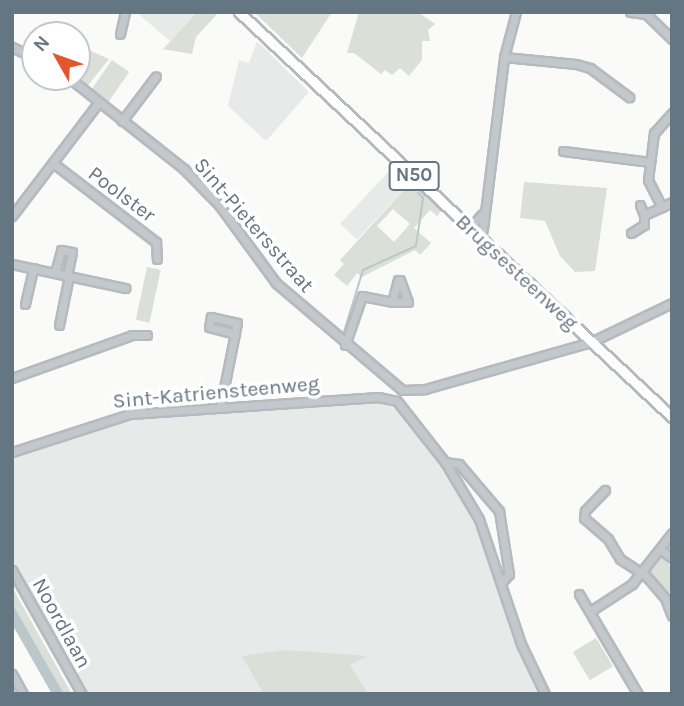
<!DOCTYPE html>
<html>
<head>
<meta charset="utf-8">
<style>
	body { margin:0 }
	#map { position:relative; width:684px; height:706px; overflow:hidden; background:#fafaf8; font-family:Karla,sans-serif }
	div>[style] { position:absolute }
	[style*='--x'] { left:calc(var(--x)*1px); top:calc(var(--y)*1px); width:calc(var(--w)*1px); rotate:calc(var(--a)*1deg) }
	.built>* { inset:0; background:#e8e9e9; transform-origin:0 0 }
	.green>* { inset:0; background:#dadfd7; transform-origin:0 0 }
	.water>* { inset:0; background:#bbc7cb }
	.stream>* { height:2px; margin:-1px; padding:0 1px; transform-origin:1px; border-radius:1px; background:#bbc7cb }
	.roads { filter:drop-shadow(2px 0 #b5babe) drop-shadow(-2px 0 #b5babe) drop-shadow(0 2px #b5babe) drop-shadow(0 -2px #b5babe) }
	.minor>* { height:7px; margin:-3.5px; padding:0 3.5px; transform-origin:3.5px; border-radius:3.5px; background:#c3c8cc }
	.major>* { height:9px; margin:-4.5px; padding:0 4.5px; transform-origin:4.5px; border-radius:4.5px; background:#fff }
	span { translate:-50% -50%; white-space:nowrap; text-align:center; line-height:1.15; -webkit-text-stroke:7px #fff; paint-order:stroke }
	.shield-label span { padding:2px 5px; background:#fff; border:2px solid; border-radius:5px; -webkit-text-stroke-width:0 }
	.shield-label { font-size:19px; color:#657683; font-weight:700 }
	.street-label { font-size:21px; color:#657683 }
	.frame { position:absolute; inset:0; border:14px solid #657683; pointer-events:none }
	.north { position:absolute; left:21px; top:21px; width:70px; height:70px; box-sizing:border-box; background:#fff; border:2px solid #c1c8cd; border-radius:50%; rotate:310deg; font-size:19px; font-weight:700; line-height:28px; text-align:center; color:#657683 }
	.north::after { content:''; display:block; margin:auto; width:24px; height:32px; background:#e4572e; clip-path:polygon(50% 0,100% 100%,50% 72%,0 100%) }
</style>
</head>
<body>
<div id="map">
	<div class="built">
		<i style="clip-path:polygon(136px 12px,197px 12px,170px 41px)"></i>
		<i style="clip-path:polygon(257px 41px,309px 92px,266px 141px,228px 106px,239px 60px,249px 63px)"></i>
		<i style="left:394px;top:166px;width:23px;height:79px;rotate:43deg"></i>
		<i style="clip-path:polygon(379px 402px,401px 410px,454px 481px,487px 548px,520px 651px,541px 694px,85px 694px,12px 566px,12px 456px,120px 419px)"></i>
	</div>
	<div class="green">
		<i style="clip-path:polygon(197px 12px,219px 12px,196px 37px,192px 54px,163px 49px)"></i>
		<i style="clip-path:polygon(254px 12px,332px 12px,302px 58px)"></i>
		<i style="clip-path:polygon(359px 12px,418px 12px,435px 24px,428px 30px,430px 41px,422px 41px,422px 60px,409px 76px,400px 68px,392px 75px,385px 70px,381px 74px,354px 53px,347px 53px)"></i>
		<i style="clip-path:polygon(77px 45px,109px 59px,86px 88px,72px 77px,77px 77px)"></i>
		<i style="left:112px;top:60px;width:21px;height:38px;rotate:35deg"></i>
		<i style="clip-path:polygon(evenodd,411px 182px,441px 211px,437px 216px,430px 210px,414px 228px,431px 243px,420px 255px,415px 250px,362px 277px,357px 273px,347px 286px,334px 275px,344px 264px,340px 260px,411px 182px,393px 209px,410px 224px,394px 242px,377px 226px,393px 209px)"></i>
		<i style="clip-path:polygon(524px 182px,607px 188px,595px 271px,575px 272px,560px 256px,545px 221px,520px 218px)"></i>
		<i style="left:147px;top:267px;width:14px;height:54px;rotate:12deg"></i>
		<i style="clip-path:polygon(662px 554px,672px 569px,672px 591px,667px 593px,661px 592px,646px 568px)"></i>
		<i style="clip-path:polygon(12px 587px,72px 694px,64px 694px,12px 603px)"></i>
		<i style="left:596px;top:638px;width:33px;height:27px;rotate:59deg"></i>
		<i style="clip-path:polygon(286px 650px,367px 656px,350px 665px,368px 694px,264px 694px,242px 656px)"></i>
	</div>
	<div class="water">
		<i style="clip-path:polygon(12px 603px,64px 694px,52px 694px,12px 624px)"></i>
	</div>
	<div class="stream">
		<i style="--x:343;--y:335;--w:68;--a:-72.9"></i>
		<i style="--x:363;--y:270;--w:58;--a:-24.4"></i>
		<i style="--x:416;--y:246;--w:49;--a:-81.7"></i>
		<i style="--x:423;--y:198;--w:7;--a:-135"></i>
	</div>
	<div class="roads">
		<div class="minor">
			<i style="--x:630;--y:12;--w:16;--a:7"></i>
			<i style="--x:646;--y:14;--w:36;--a:44"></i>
			<i style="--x:120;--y:34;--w:23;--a:-77"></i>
			<i style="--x:12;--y:47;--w:25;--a:26"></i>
			<i style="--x:504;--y:57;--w:72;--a:5.6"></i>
			<i style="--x:576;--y:64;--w:15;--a:16"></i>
			<i style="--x:590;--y:68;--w:49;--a:36.6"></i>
			<i style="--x:68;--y:77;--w:148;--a:38.4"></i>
			<i style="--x:184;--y:169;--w:50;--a:45.8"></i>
			<i style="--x:219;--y:205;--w:97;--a:53.8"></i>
			<i style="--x:276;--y:283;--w:165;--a:40.3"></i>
			<i style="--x:402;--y:390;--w:23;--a:-2"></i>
			<i style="--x:425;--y:389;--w:173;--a:-15.8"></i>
			<i style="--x:591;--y:342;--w:90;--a:-25.7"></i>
			<i style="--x:672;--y:113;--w:27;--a:132"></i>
			<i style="--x:654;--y:133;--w:47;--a:97.3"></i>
			<i style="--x:648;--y:180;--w:30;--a:63"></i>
			<i style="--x:662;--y:207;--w:11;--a:-27"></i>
			<i style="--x:122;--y:121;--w:56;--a:-52.9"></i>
			<i style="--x:563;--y:151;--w:88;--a:7.2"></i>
			<i style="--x:53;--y:163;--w:130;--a:37.5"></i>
			<i style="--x:156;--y:242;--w:17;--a:87"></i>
			<i style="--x:640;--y:205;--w:11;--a:68"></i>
			<i style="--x:12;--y:216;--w:142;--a:-52.7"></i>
			<i style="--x:470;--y:228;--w:18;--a:-49"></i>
			<i style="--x:631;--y:233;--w:15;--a:-32"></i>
			<i style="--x:644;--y:225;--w:10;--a:-90"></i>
			<i style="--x:644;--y:215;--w:20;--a:-24"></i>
			<i style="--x:477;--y:235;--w:8;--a:-45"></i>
			<i style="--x:483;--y:229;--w:173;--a:-83"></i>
			<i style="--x:504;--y:57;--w:47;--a:-75.1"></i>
			<i style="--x:12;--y:264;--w:116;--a:12"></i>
			<i style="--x:55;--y:273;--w:24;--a:-75"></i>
			<i style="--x:61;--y:250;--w:11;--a:10"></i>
			<i style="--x:72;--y:252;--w:25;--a:102"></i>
			<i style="--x:398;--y:280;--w:2;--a:0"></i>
			<i style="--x:400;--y:280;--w:23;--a:70"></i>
			<i style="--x:408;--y:302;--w:16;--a:180"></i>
			<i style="--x:392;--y:302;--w:23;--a:-75"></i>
			<i style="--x:25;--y:304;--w:37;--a:-77"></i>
			<i style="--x:59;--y:325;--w:50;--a:-78.5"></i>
			<i style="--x:345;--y:345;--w:52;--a:-70.9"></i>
			<i style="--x:362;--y:296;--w:31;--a:11"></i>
			<i style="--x:12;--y:378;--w:127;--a:-19.7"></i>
			<i style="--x:132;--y:335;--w:15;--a:0"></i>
			<i style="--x:220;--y:408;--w:87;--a:-78.7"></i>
			<i style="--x:237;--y:323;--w:27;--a:-167"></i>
			<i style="--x:211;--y:317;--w:10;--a:101"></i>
			<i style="--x:209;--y:327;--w:27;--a:15"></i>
			<i style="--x:12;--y:452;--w:124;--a:-17.9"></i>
			<i style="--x:130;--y:414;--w:249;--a:-3.9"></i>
			<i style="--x:378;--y:397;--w:19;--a:12"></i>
			<i style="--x:397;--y:401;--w:78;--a:51.8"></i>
			<i style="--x:445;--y:462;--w:66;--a:59.2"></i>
			<i style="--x:479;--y:519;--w:132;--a:71.4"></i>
			<i style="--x:521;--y:644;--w:55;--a:64.4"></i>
			<i style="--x:445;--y:462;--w:14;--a:8"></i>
			<i style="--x:459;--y:464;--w:62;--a:49.6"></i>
			<i style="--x:499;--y:511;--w:64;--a:81"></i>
			<i style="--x:509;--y:574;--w:11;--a:131"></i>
			<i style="--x:605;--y:490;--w:29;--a:134"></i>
			<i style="--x:585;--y:511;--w:7;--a:98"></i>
			<i style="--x:584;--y:518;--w:32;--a:41"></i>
			<i style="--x:608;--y:539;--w:23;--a:59"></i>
			<i style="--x:620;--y:559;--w:31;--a:33"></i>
			<i style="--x:646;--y:576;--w:29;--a:49"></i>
			<i style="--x:665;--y:598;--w:19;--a:69"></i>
			<i style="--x:660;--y:549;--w:15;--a:37"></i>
			<i style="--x:12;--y:570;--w:142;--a:60.6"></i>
			<i style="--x:579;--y:594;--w:116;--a:59.5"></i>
			<i style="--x:592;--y:610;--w:48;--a:-33"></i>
			<i style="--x:632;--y:584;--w:65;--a:-51.9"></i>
			<i style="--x:12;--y:674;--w:23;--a:61"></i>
		</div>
		<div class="major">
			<i style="--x:239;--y:12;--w:593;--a:43.09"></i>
		</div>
	</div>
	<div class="shield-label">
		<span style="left:414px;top:176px">N50</span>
	</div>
	<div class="street-label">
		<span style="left:122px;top:194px;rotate:37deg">Poolster</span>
		<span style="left:254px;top:225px;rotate:49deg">Sint-Pietersstraat</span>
		<span style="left:517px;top:272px;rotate:43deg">Brugsesteenweg</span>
		<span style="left:216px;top:392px;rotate:-5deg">Sint-Katriensteenweg</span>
		<span style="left:62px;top:623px;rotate:61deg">Noordlaan</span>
	</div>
	<div class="frame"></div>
	<div class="north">N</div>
</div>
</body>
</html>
